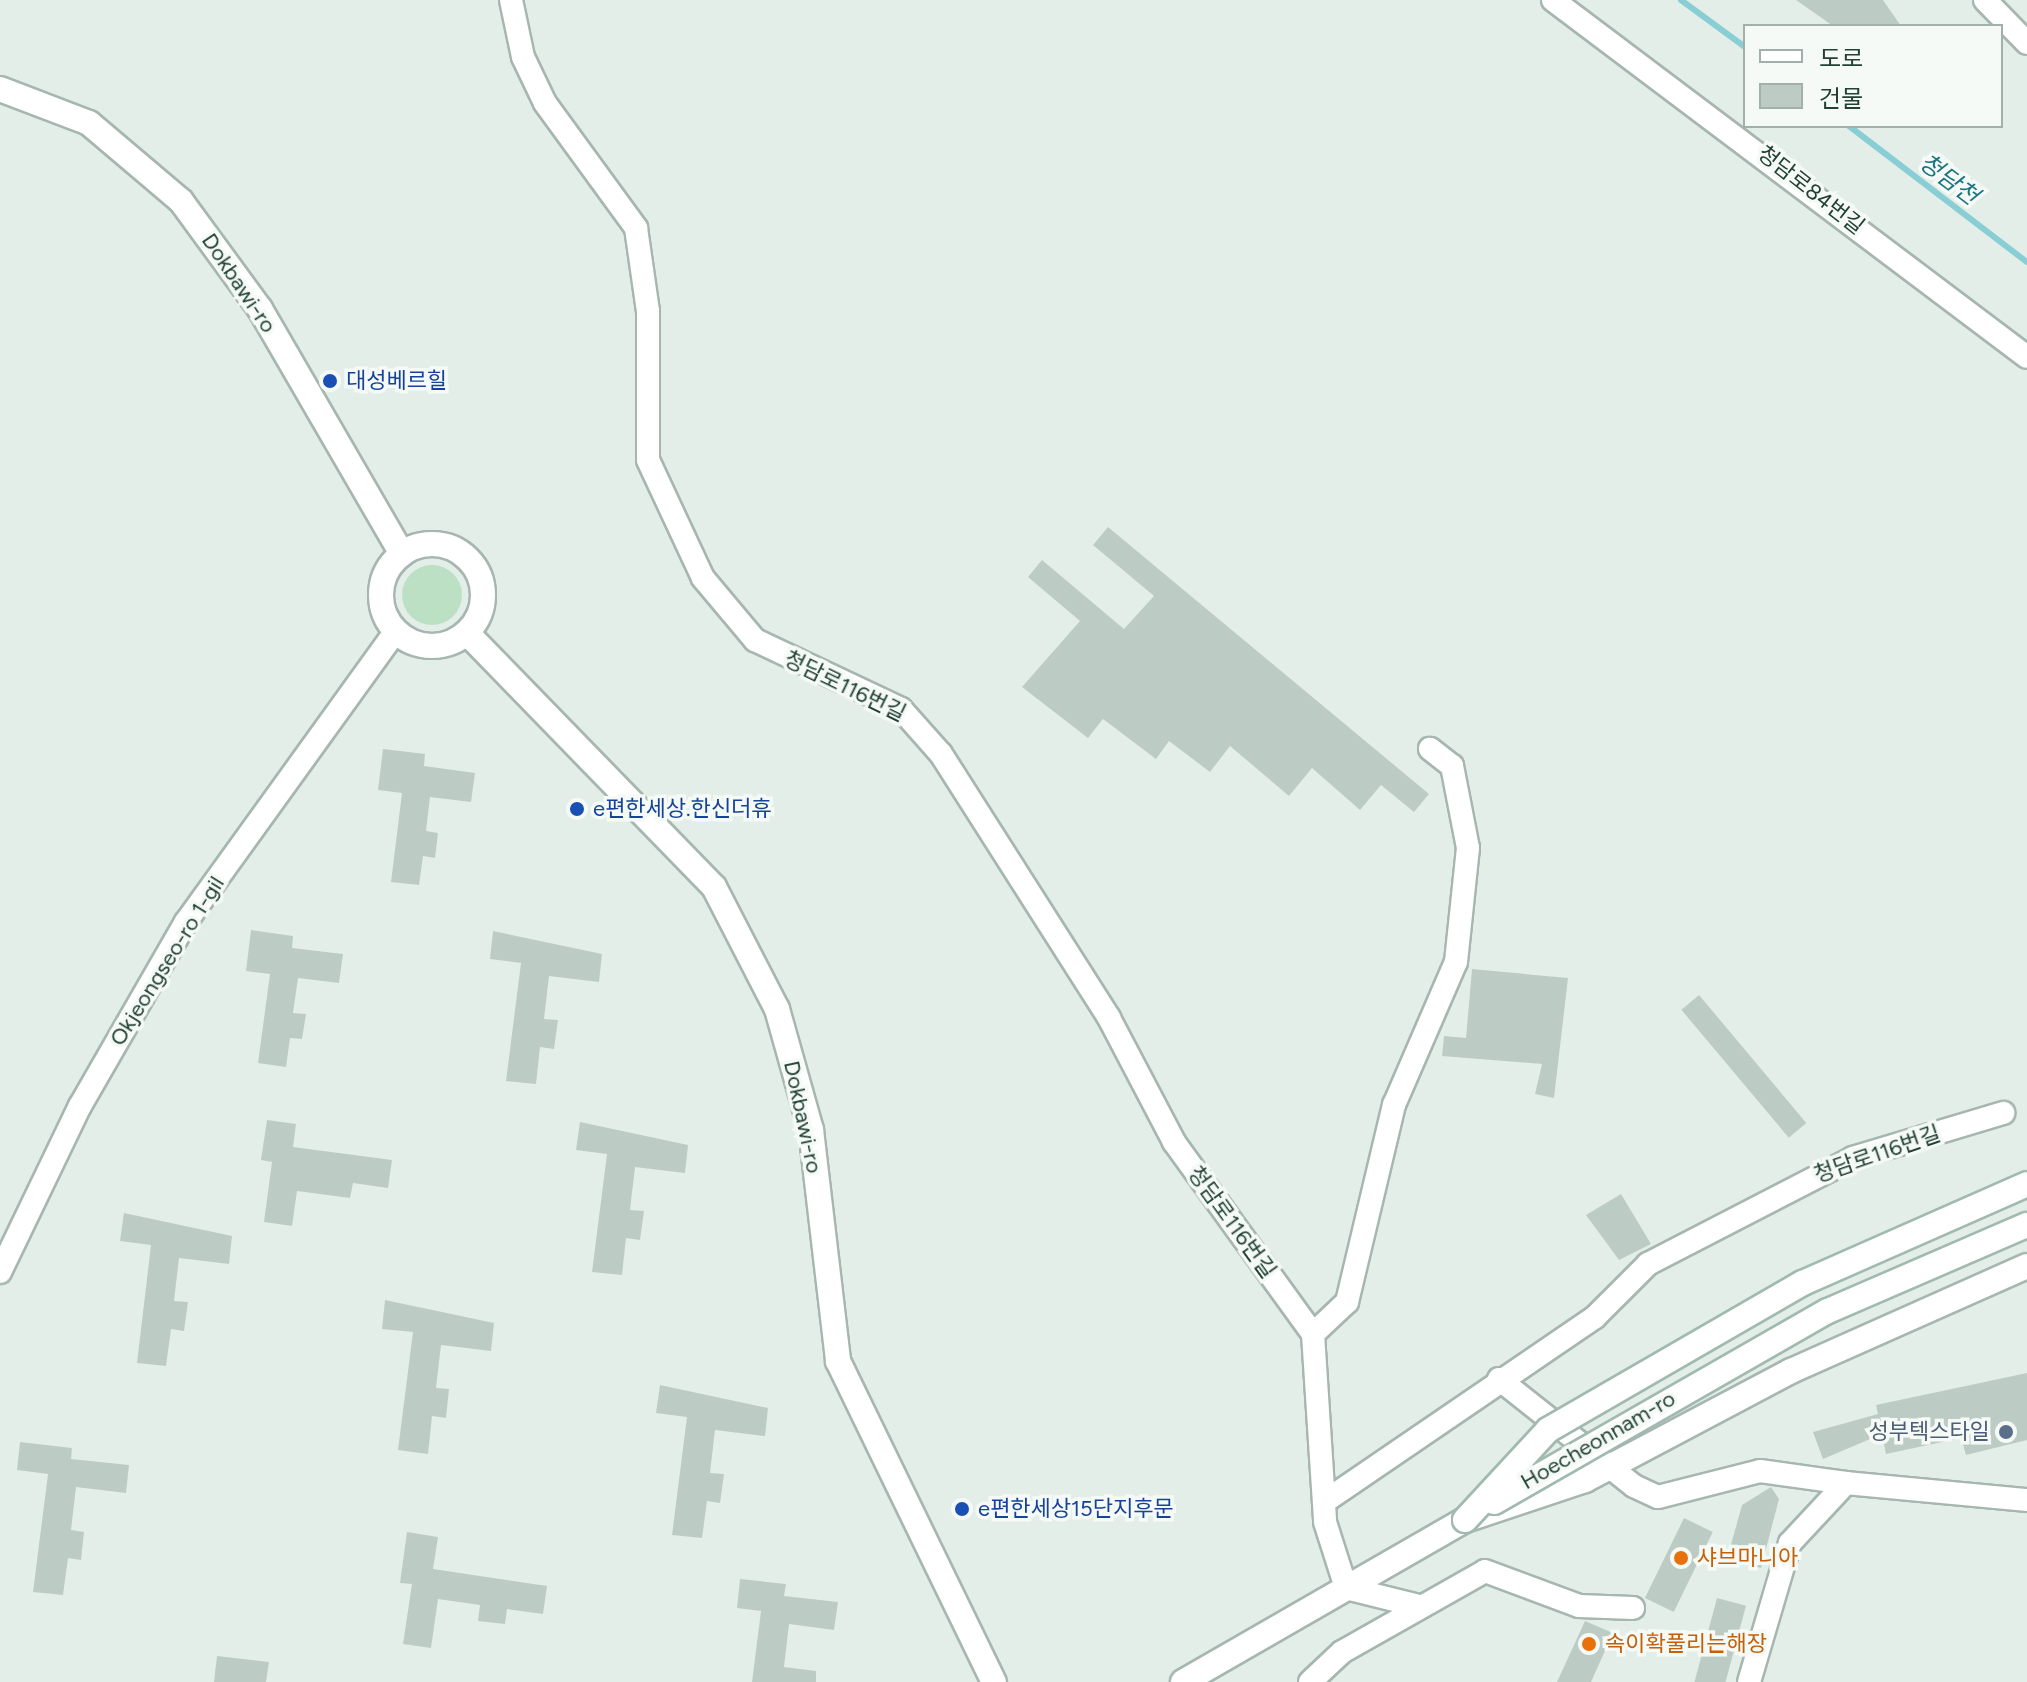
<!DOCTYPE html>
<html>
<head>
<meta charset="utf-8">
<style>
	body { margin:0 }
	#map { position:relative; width:2027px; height:1682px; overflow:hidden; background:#e4eee9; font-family:Figtree,"Noto Sans KR",sans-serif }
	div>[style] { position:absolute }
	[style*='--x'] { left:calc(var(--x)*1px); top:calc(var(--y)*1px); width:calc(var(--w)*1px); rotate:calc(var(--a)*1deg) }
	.green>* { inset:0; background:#bce0c3 }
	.round { border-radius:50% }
	.stream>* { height:6px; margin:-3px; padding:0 3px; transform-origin:3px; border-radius:3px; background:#8aced5 }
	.building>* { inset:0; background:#bcccc4; transform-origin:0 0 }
	.roads { filter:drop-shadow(2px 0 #a6b6b0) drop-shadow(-2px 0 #a6b6b0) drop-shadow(0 2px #a6b6b0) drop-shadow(0 -2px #a6b6b0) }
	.street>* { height:22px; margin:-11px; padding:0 11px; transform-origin:11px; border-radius:11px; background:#fff }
	.secondary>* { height:24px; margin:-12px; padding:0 12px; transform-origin:12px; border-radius:12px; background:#fff }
	.secondary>.ring { margin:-12px; padding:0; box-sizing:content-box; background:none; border:24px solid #fff; border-radius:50% }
	.bridges { filter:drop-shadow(2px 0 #a1bab0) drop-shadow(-2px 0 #a1bab0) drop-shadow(0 2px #a1bab0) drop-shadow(0 -2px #a1bab0) }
	.secondary-bridge>* { height:24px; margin:-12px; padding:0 12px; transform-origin:12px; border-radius:12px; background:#fff }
	.dots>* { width:22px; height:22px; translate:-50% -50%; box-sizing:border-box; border:4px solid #f5faf7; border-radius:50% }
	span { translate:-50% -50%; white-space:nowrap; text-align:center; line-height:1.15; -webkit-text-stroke:7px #f5faf7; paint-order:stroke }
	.street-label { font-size:22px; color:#224036 }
	.transit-label { font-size:22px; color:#164399 }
	.left { translate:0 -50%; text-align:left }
	.service-label { font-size:22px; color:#4e5e75 }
	.right { translate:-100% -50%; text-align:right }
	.food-label { font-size:22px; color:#c56008 }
	.water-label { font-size:24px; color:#197580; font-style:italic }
	.legend { position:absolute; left:1743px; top:24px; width:260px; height:104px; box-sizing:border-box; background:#f5faf7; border:2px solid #a1b0aa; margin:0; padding:10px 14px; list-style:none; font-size:24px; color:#224036 }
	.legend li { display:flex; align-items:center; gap:16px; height:40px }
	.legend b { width:40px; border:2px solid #a1b0aa }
</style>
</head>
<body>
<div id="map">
	<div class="green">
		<i class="round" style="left:402px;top:565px;width:60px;height:60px"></i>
	</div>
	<div class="stream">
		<i style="--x:1681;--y:0;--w:79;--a:36.3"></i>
		<i style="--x:1849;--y:126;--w:224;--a:37.4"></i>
	</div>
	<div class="building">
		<i style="clip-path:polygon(1796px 0,1883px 0,1901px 26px,1833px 26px)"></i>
		<i style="clip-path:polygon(1108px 527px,1429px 794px,1414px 812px,1381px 785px,1360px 810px,1312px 768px,1289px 796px,1230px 746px,1210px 772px,1169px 741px,1156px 759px,1103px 719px,1088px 738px,1022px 687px,1080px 621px,1028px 577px,1042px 560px,1124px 629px,1154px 596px,1093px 545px)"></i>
		<i style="clip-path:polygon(383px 749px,425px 754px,424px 766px,475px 773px,471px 802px,430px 797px,426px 831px,438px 833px,435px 858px,423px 856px,419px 885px,391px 882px,402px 793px,378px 790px)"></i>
		<i style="clip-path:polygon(251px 930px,293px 936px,292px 948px,343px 954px,339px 983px,298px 978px,293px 1013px,306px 1014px,302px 1039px,290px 1038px,286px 1067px,258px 1063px,270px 974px,246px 971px)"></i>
		<i style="clip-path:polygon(493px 931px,602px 954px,599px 982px,549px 976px,544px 1019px,558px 1020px,554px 1049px,540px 1047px,536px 1084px,506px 1081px,521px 963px,490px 959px)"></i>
		<i style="clip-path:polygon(1472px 969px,1568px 978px,1554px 1098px,1535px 1094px,1542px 1064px,1442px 1056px,1444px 1036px,1466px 1038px)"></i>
		<i style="left:1699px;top:995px;width:167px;height:23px;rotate:50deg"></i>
		<i style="clip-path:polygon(267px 1120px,296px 1124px,293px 1147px,392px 1160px,388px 1188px,353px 1183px,350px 1198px,297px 1191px,292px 1226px,264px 1222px,272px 1162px,261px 1160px)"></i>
		<i style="clip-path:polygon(580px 1122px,688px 1145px,685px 1173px,635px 1167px,630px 1210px,644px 1211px,640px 1240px,626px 1238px,622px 1275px,592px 1272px,607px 1154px,576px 1150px)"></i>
		<i style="clip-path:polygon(1621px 1194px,1651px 1244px,1619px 1260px,1586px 1215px)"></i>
		<i style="clip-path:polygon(124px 1213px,232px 1236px,229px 1264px,179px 1258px,174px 1301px,188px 1302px,184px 1331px,171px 1329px,166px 1366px,137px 1363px,151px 1245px,120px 1241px)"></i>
		<i style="clip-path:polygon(385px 1300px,494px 1323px,491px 1351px,441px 1345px,436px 1388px,449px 1389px,446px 1418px,432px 1416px,428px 1454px,398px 1450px,413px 1332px,382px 1329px)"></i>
		<i style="clip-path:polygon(2027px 1373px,2027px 1440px,1966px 1455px,1961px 1438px,1886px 1454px,1882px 1434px,1823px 1459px,1813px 1432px,1878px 1414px,1876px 1405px)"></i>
		<i style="clip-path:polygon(660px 1385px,768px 1408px,765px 1436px,715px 1430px,710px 1473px,724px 1474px,720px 1503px,707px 1501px,702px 1538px,672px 1535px,687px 1417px,656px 1413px)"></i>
		<i style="clip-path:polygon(20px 1442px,72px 1448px,71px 1459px,129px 1465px,126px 1493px,76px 1487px,71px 1530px,84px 1532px,81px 1560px,68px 1558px,63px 1595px,33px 1592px,48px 1474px,17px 1470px)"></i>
		<i style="clip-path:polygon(1771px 1487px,1779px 1499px,1761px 1568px,1727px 1559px,1742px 1505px)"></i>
		<i style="left:1684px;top:1518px;width:32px;height:89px;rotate:26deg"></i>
		<i style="clip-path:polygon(407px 1532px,438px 1537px,433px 1569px,547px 1586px,543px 1614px,507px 1609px,505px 1624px,478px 1621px,480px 1605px,438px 1599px,431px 1648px,403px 1644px,412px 1584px,400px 1583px)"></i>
		<i style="clip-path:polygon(740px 1579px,786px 1584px,784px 1596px,838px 1602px,834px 1630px,789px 1624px,784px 1667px,816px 1671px,816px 1682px,752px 1682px,761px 1611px,737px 1608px)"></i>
		<i style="left:1717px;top:1598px;width:30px;height:87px;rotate:15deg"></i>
		<i style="clip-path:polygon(1585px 1621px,1613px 1633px,1591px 1682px,1557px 1682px)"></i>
		<i style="clip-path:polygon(217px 1656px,269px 1662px,266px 1682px,214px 1682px)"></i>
	</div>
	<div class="roads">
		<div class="street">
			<i style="--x:511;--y:0;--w:58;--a:78.1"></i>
			<i style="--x:523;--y:57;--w:51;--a:64.4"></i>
			<i style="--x:545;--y:103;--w:155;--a:53.9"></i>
			<i style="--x:636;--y:228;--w:84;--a:81.8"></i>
			<i style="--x:648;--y:311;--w:149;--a:90"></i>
			<i style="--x:648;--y:460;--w:130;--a:65"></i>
			<i style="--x:703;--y:578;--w:81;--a:50"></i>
			<i style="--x:755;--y:640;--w:161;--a:25.3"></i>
			<i style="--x:901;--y:709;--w:60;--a:48.4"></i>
			<i style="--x:941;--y:754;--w:313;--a:57.5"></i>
			<i style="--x:1109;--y:1018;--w:140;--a:62.3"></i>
			<i style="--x:1174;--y:1142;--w:237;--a:54.1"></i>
			<i style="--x:1313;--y:1334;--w:188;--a:86.3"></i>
			<i style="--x:1325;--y:1522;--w:69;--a:72.3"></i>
			<i style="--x:1346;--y:1588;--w:75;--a:13.9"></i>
			<i style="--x:1553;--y:0;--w:593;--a:36.99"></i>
			<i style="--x:1985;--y:0;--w:60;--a:45.7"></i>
			<i style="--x:0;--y:1272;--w:184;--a:-64.3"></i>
			<i style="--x:80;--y:1106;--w:212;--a:-60.1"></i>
			<i style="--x:186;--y:922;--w:359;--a:-54.2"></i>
			<i style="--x:1313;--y:1334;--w:47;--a:-43.3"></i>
			<i style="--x:1347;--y:1302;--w:203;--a:-76.6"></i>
			<i style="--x:1394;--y:1105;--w:156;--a:-66.6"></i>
			<i style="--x:1456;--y:962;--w:115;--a:-84"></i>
			<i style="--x:1468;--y:848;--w:84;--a:-101"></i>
			<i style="--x:1452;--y:766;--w:28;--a:-142"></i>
			<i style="--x:1499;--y:1379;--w:172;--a:38.4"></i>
			<i style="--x:1634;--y:1486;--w:26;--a:25"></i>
			<i style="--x:1658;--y:1497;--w:105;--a:-14.3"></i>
			<i style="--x:1760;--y:1471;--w:87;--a:7.9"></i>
			<i style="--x:1324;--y:1502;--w:328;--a:-34.3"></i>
			<i style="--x:1595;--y:1317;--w:75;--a:-45"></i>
			<i style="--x:1648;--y:1264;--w:231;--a:-27.3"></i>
			<i style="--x:1853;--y:1158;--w:157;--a:-16.7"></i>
			<i style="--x:1310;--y:1682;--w:44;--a:-43.2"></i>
			<i style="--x:1342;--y:1652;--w:164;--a:-29.5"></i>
			<i style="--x:1485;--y:1571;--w:100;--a:20.4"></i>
			<i style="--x:1579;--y:1606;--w:54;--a:2.1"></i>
			<i style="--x:1749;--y:1682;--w:145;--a:-73.6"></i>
			<i style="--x:1790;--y:1543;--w:82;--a:-47"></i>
			<i style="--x:1846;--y:1483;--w:182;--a:5.4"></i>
		</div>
		<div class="secondary">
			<i style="--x:0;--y:89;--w:95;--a:20.9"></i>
			<i style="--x:89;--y:123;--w:121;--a:40.3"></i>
			<i style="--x:181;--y:201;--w:134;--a:53.8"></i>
			<i style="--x:260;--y:309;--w:283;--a:59.9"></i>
			<i class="ring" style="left:381px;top:544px;width:78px;height:78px"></i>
			<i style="--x:467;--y:633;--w:354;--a:45.8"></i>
			<i style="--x:714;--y:887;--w:137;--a:62.7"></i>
			<i style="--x:777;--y:1009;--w:126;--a:74.3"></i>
			<i style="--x:811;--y:1130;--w:233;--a:83.3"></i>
			<i style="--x:838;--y:1361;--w:357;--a:64.1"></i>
			<i style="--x:1183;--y:1682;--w:325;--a:-29.9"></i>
			<i style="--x:1465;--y:1520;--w:126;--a:-18.4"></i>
			<i style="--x:1585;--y:1480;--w:233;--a:-27.9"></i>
			<i style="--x:1791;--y:1371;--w:258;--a:-24"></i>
		</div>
	</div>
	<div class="bridges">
		<div class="secondary-bridge">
			<i style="--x:1494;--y:1502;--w:385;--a:-29.8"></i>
			<i style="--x:1828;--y:1311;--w:217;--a:-23.4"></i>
			<i style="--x:1465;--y:1520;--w:122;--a:-47.3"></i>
			<i style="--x:1548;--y:1430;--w:294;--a:-30"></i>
			<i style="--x:1803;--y:1283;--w:245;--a:-23.8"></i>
		</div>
	</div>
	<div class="dots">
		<i style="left:330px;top:381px;background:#1a4fb4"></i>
		<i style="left:577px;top:809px;background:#1a4fb4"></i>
		<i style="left:2006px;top:1432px;background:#5c6f8a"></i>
		<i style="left:962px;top:1509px;background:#1a4fb4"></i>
		<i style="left:1681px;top:1558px;background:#e8710a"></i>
		<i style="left:1589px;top:1644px;background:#e8710a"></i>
	</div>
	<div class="street-label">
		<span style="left:1811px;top:190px;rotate:38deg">청담로84번길</span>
		<span style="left:239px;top:283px;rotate:56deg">Dokbawi-ro</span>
		<span style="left:845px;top:686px;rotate:26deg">청담로116번길</span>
		<span style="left:167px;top:961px;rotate:-58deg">Okjeongseo-ro 1-gil</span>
		<span style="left:803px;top:1117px;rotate:78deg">Dokbawi-ro</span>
		<span style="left:1877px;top:1154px;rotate:-19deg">청담로116번길</span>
		<span style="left:1232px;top:1222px;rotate:54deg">청담로116번길</span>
		<span style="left:1598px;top:1440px;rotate:-30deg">Hoecheonnam-ro</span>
	</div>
	<div class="transit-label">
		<span class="left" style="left:346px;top:381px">대성베르힐</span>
		<span class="left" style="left:593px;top:809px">e편한세상.한신더휴</span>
		<span class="left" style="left:978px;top:1509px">e편한세상15단지후문</span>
	</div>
	<div class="service-label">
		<span class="right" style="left:1990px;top:1432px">성부텍스타일</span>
	</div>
	<div class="food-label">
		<span class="left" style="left:1697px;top:1558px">샤브마니아</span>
		<span class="left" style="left:1605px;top:1644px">속이확풀리는해장</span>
	</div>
	<div class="water-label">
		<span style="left:1949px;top:179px;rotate:37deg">청담천</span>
	</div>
	<ul class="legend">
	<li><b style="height:10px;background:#fff"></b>도로</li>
	<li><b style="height:22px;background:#bcccc4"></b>건물</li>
	</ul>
</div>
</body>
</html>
